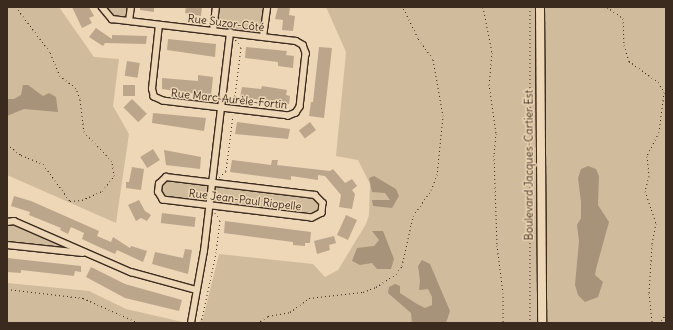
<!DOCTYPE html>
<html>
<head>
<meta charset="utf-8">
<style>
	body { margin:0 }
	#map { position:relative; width:673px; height:330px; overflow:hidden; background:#edd7b6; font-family:Delius,sans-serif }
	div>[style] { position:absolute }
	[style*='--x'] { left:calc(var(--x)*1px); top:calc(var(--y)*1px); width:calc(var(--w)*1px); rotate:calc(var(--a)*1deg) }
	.green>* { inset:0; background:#d0bb9d }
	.water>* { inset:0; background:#a7937a }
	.building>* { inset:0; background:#bba68c; transform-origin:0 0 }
	.path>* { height:1px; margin-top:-0.5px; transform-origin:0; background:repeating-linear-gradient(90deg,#3b2a1e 0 1px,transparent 0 4px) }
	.roads { filter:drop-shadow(1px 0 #3b2a1e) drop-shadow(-1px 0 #3b2a1e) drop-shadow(0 1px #3b2a1e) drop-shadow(0 -1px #3b2a1e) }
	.minor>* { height:5.5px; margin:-2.75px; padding:0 2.75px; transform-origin:2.75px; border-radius:2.75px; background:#edd7b6 }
	.secondary>* { height:8px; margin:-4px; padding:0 4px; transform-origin:4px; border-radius:4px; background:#edd7b6 }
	span { translate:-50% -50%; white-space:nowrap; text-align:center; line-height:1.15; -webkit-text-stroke:3px #edd7b6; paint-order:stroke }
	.street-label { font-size:11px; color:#3b2a1e }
	.frame { position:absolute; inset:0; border:8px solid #3b2a1e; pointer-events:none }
</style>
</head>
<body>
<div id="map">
	<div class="green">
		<i style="clip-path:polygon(7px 7px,59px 7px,94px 57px,119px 59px,113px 106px,129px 134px,116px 223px,7px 175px)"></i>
		<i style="clip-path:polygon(102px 7px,131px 7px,129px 21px,112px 19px)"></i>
		<i style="clip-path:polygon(216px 7px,267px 7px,263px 37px,213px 31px)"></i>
		<i style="clip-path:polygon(326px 7px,666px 7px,666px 323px,198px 323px,203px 318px,219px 254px,313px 264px,325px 277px,338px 270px,366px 224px,369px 215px,370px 184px,358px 160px,336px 156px,346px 52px)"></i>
		<i style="clip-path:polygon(166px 177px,315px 195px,323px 203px,322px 213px,312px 218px,163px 200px,158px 192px,159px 184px)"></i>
		<i style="clip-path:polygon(14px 221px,89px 254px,7px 245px,7px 222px)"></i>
		<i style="clip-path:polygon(7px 283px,89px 291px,126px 309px,187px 323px,7px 323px)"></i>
	</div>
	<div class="water">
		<i style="clip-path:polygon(23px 85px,28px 85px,43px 96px,49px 93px,56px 97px,58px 112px,24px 109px,7px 116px,7px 99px,14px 99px,21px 95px)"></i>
		<i style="clip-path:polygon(588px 166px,596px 169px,599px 176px,598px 205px,609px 222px,596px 269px,595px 275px,603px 282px,598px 297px,585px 302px,578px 295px,575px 285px,579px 241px,577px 225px,581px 218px,581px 202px,578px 178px,581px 169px)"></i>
		<i style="clip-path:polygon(374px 176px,396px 189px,399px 196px,392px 208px,373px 206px,372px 200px,390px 200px,385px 193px,372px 192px,369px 178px)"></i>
		<i style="clip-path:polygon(372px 231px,383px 231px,394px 259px,391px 269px,377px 269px,372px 263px,360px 265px,352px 261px,357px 248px,374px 246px,379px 240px)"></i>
		<i style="clip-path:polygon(422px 260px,430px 264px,450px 311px,446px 323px,412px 323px,411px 313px,388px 293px,389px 287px,395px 284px,400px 286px,400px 293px,417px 304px,425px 308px,432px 305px,432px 297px,428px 289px,419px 290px,420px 281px,418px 266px)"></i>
	</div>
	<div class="building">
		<i style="clip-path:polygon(72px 7px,89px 7px,94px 16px,89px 18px,92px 23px,82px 28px)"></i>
		<i style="clip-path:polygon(140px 7px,154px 7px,154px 12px,140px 10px)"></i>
		<i style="clip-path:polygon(186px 7px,202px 7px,201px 16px,185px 13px)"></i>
		<i style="clip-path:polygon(278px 7px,290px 7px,289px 15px,295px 16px,293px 31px,282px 30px,283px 20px,275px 19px)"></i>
		<i style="clip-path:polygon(96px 28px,112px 39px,112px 35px,147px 36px,146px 44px,105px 43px,103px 46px,89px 37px)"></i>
		<i style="clip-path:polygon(168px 39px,216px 44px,215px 57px,167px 50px)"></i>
		<i style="clip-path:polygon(246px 47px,287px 51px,286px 55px,294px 56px,293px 68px,278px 66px,278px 62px,245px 58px)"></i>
		<i style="clip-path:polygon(319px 47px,332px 48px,324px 118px,309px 116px,311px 102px,313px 102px)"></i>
		<i style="left:127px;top:61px;width:13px;height:15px;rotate:9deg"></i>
		<i style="clip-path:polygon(198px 75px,213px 77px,211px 96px,162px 89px,162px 78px,198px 81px)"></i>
		<i style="left:123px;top:85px;width:12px;height:11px"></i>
		<i style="clip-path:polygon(262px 86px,287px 90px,286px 95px,290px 96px,289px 104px,240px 97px,242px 87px,261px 89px)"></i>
		<i style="left:132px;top:99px;width:21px;height:12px;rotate:45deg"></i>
		<i style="clip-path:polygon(153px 113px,206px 118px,204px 131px,152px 123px)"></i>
		<i style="clip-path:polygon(237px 122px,290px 129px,288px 139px,235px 134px)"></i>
		<i style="left:310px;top:122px;width:10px;height:14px;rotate:53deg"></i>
		<i style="left:153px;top:149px;width:13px;height:15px;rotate:58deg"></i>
		<i style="clip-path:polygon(164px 150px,201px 157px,200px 169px,166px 165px)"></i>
		<i style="clip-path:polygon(232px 160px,271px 165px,272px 160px,278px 160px,277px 165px,330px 171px,333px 169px,345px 183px,352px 179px,357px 186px,352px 190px,355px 194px,352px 209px,339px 207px,341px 195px,325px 176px,318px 175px,318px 180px,291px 176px,291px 180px,230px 172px)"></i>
		<i style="clip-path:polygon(132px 167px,144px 169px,141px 190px,126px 188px,126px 182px,129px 182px)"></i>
		<i style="clip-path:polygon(14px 196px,31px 201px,99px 231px,97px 236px,111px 242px,113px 237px,130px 248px,131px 246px,147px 251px,143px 262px,117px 250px,115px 254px,99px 247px,82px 239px,84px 233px,71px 227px,68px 234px,60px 230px,61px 228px,29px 215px,30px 212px,11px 206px)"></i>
		<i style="clip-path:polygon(139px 200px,145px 211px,151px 215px,147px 221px,141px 218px,136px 221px,128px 205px)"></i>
		<i style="left:162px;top:213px;width:34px;height:10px;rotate:7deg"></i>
		<i style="left:346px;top:215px;width:12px;height:22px;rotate:24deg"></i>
		<i style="clip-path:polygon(225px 221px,311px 232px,310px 243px,305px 243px,305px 246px,293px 245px,293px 242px,224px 233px)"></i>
		<i style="clip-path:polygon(334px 236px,336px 243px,329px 245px,330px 250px,317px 254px,314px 241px)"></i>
		<i style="clip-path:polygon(185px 249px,192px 250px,188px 274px,152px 264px,155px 252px,183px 258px)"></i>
		<i style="clip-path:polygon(7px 258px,81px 266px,81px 272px,75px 271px,74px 276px,21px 270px,21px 273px,7px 272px)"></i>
		<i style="clip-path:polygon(91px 267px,125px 284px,182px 300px,179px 311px,125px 298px,86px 277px)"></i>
	</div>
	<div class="path">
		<i style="--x:483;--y:7;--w:46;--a:78.7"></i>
		<i style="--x:492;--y:52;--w:32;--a:95"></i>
		<i style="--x:489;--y:84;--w:49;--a:81.9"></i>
		<i style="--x:496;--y:133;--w:22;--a:95"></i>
		<i style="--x:494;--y:155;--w:90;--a:88.1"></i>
		<i style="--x:497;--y:245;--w:48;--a:82.9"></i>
		<i style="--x:503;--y:293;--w:30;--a:90"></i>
		<i style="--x:530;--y:7;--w:316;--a:90"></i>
		<i style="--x:607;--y:7;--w:19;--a:35"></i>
		<i style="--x:623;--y:18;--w:27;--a:88"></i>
		<i style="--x:624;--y:45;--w:17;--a:73"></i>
		<i style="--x:629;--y:61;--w:36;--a:36"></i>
		<i style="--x:658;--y:82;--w:12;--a:59"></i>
		<i style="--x:664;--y:92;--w:40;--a:97.1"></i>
		<i style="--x:659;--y:132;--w:27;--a:117"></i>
		<i style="--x:647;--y:156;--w:20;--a:84"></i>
		<i style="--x:649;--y:176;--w:16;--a:105"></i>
		<i style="--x:645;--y:191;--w:34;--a:71"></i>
		<i style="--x:656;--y:223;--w:21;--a:101"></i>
		<i style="--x:652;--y:244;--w:49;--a:93.5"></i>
		<i style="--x:649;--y:293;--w:30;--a:84"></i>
		<i style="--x:234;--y:104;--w:57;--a:-83"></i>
		<i style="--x:241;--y:47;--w:10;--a:-127"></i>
		<i style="--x:7;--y:144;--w:18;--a:38"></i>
		<i style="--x:21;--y:155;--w:24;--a:22"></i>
		<i style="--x:43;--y:164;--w:46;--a:53.9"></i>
		<i style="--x:70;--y:201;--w:12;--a:-5"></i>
		<i style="--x:82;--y:200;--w:22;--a:-24"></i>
		<i style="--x:102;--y:191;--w:19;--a:-51"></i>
		<i style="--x:114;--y:176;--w:15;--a:-98"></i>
		<i style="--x:112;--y:161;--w:40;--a:-134"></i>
		<i style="--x:84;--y:132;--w:33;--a:-97"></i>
		<i style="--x:80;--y:99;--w:12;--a:-110"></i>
		<i style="--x:76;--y:88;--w:20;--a:-143"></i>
		<i style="--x:60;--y:76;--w:26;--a:-113"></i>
		<i style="--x:50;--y:52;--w:56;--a:-127.1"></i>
		<i style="--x:219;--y:177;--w:9;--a:-41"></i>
		<i style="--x:226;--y:171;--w:56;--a:-82.9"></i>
		<i style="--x:7;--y:289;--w:77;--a:6.8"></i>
		<i style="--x:83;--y:298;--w:61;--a:24.1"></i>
		<i style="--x:54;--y:323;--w:27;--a:0"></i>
		<i style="--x:201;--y:323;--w:72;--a:-77.9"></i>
		<i style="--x:216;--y:253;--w:33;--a:-83"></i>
		<i style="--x:220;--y:220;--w:9;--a:-126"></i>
		<i style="--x:257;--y:323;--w:13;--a:-32"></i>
		<i style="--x:268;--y:316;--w:22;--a:-10"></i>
		<i style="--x:290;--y:312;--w:24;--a:-36"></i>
		<i style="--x:309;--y:298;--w:54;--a:-6.3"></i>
		<i style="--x:363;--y:292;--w:14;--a:-21"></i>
		<i style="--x:376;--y:287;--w:24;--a:-33"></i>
		<i style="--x:396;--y:274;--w:10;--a:-53"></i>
		<i style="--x:402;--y:266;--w:51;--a:-77.6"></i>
		<i style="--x:413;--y:216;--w:32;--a:-55"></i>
		<i style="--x:431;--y:190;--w:16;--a:-68"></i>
		<i style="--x:437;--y:175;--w:59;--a:-84.2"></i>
		<i style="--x:443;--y:116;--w:58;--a:-100"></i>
		<i style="--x:433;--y:59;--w:26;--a:-126"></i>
		<i style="--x:418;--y:38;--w:34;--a:-116"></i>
		<i style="--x:658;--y:323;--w:11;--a:-45"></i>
	</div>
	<div class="roads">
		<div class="minor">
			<i style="--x:102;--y:7;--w:16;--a:50"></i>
			<i style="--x:112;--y:19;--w:185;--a:6.8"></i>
			<i style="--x:296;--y:41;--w:8;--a:30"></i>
			<i style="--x:303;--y:45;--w:9;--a:69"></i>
			<i style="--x:306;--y:53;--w:54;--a:96.3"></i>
			<i style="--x:300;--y:107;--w:7;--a:124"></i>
			<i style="--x:296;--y:113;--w:8;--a:157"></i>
			<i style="--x:289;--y:116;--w:127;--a:-173.2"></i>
			<i style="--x:163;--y:101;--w:10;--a:-156"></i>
			<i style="--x:154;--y:97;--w:8;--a:-104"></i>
			<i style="--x:152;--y:89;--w:64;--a:-83.8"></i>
			<i style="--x:129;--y:21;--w:14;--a:-82"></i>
			<i style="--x:213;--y:31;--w:24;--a:-83"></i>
			<i style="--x:263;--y:37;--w:30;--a:-82"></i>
			<i style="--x:166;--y:177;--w:150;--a:6.9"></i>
			<i style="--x:315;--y:195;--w:11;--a:45"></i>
			<i style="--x:323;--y:203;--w:10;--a:96"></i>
			<i style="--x:322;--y:213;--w:11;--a:153"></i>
			<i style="--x:312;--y:218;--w:150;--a:-173.1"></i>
			<i style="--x:163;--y:200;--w:9;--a:-122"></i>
			<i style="--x:158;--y:192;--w:8;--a:-83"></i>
			<i style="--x:159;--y:184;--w:10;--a:-45"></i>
			<i style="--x:7;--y:222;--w:7;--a:-8"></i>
			<i style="--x:14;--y:221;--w:128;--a:23.6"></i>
			<i style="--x:131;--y:272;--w:68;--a:15.3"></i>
			<i style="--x:7;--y:245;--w:76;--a:6"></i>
			<i style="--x:191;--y:323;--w:73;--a:-79.8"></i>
			<i style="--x:204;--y:251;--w:220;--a:-83.2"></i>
		</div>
		<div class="secondary">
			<i style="--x:540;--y:7;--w:316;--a:89.6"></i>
		</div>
	</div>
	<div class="street-label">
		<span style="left:226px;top:23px;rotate:7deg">Rue Suzor-Côté</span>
		<span style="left:229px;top:99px;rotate:6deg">Rue Marc-Aurèle-Fortin</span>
		<span style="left:529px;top:165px;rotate:-90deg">Boulevard Jacques-Cartier Est</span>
		<span style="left:245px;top:200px;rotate:7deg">Rue Jean-Paul Riopelle</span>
	</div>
	<div class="frame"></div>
</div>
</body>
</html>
